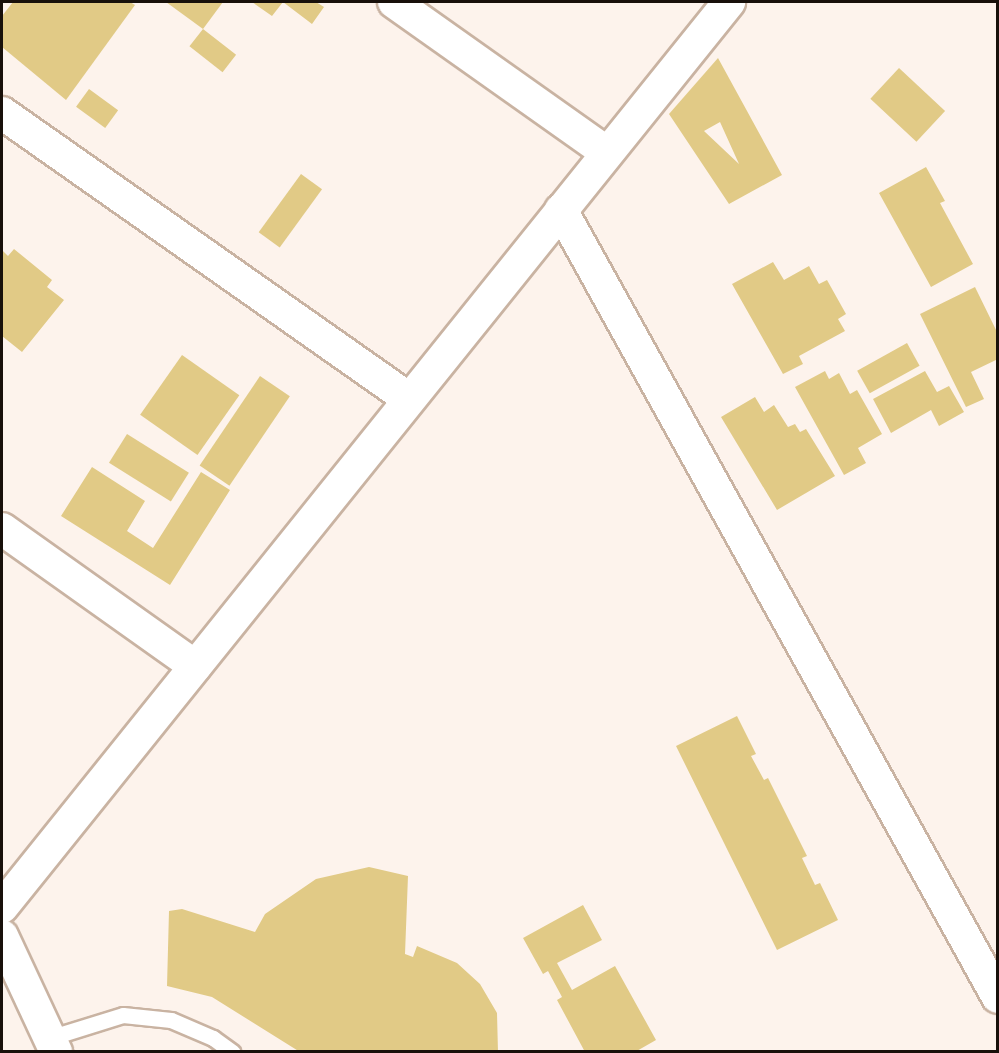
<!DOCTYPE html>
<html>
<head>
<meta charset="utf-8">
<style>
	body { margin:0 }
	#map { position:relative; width:999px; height:1053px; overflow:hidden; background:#fdf3ec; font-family:"PT Sans Narrow",sans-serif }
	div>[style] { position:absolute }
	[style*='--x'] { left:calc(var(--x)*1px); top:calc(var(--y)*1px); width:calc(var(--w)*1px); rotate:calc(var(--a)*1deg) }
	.building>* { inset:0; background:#e1ca86; transform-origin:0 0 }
	.roads { filter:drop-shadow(2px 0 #c9b3a2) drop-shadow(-2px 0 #c9b3a2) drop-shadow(0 2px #c9b3a2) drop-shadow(0 -2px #c9b3a2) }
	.lane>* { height:15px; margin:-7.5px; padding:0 7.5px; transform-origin:7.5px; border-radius:7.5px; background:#fff }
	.street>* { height:32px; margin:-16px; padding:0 16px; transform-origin:16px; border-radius:16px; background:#fff }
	span { translate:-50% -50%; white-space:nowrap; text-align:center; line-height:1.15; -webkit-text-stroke:4.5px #fff; paint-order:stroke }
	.frame { position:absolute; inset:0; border:3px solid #18100a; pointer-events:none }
</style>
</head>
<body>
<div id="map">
	<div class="building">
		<i style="clip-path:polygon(13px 2px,130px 2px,135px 5px,66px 100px,2px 47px,2px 16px)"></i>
		<i style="clip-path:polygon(166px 2px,223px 2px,203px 29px)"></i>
		<i style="clip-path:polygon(252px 2px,316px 2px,324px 7px,312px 24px,283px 2px,272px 16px)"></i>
		<i style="left:203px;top:29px;width:42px;height:22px;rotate:38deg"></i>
		<i style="clip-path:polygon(evenodd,718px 58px,782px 175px,729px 204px,669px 114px,718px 58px,720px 122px,739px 164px,704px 131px,720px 122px)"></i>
		<i style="left:899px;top:68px;width:63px;height:42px;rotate:43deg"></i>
		<i style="left:89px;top:89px;width:36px;height:22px;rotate:36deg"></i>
		<i style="clip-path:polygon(926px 167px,945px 201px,940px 203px,973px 264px,931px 287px,879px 193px)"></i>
		<i style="left:301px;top:174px;width:26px;height:72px;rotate:36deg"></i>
		<i style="clip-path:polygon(14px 249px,52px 280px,47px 287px,64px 300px,22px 352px,2px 336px,2px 250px,8px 256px)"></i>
		<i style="clip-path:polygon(773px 262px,784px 280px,809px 266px,819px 284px,827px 280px,846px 314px,838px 319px,845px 331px,799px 356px,803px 364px,783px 374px,732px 284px)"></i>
		<i style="clip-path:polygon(975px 287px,998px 334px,998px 359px,971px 372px,984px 399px,966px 407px,920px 314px)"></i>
		<i style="left:907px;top:343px;width:26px;height:57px;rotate:61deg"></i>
		<i style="left:182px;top:355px;width:70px;height:73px;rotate:35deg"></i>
		<i style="clip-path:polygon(825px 371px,829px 379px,839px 373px,850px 394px,857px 390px,882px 434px,858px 448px,866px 463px,844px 475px,795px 387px)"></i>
		<i style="clip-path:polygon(925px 371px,937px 392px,949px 386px,964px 412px,939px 426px,931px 410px,891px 433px,873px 399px)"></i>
		<i style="left:260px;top:376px;width:36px;height:108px;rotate:34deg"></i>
		<i style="clip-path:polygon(755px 397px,764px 412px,774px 405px,788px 427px,795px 424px,800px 432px,806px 429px,835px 476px,777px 510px,721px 417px)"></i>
		<i style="left:127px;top:434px;width:73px;height:34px;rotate:32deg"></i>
		<i style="clip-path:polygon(92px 467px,145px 501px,127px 531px,153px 548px,201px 472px,230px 490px,170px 585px,61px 516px)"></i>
		<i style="clip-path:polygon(737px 716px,756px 754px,751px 756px,764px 780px,768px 778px,807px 856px,802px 858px,815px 885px,820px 883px,838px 920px,777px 950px,676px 746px)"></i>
		<i style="clip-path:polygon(369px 867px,408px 876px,405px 954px,413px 957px,417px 946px,457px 963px,480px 984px,497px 1013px,498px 1052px,300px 1052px,212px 997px,167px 986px,169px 911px,182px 909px,255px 932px,265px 914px,316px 879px)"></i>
		<i style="clip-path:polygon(583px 905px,602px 940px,557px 963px,572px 990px,615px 966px,656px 1040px,635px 1052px,585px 1052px,557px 1000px,562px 997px,548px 971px,543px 974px,523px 938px)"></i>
	</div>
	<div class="roads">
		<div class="lane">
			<i style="--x:49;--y:1038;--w:77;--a:-17.3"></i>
			<i style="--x:123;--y:1015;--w:48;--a:5.9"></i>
			<i style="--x:171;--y:1020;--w:46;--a:23.2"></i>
			<i style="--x:213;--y:1038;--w:24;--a:36"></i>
		</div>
		<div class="street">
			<i style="--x:394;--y:2;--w:261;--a:35.3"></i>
			<i style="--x:2;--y:113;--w:497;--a:35.1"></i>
			<i style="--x:561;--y:210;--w:900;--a:60.96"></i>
			<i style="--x:2;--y:529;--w:237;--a:35.4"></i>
			<i style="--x:2;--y:907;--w:1161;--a:-51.22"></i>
			<i style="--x:2;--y:936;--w:128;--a:65"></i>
		</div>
	</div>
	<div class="frame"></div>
</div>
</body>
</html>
